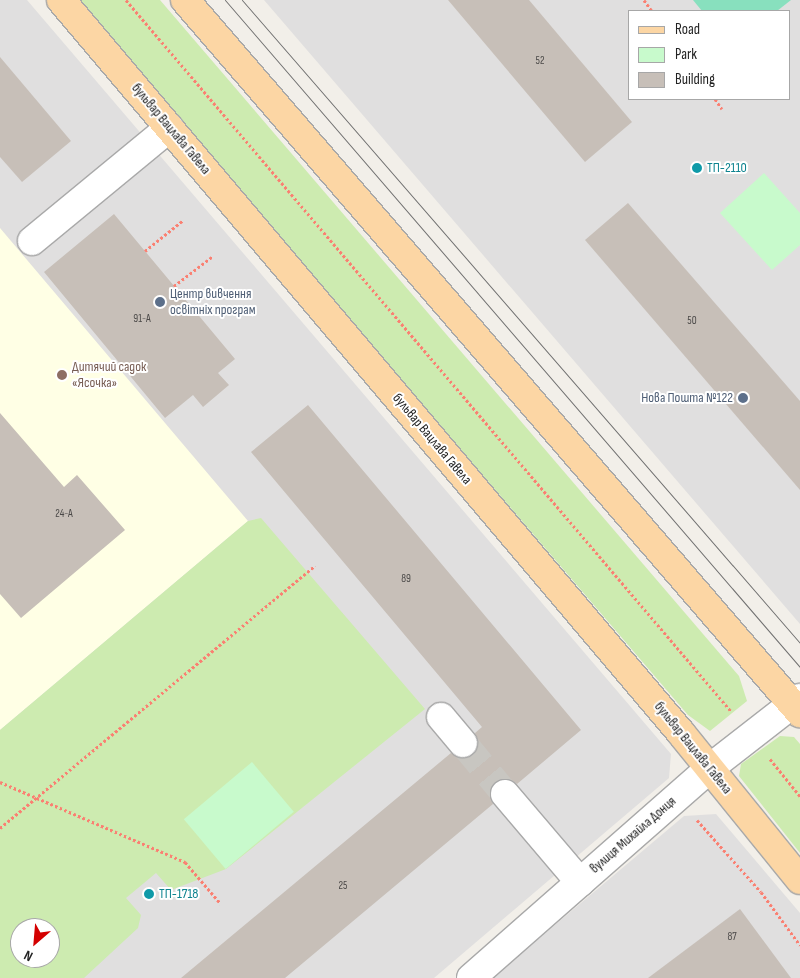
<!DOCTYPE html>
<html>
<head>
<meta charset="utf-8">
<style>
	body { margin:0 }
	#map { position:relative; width:800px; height:978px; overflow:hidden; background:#f2efe9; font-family:"Sofia Sans Condensed",sans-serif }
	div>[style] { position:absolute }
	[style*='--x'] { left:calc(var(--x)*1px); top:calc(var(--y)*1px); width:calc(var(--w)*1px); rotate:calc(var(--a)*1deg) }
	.residential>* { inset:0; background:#e0dfdf }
	.education>* { inset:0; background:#ffffe5 }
	.grass>* { inset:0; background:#cdebb0 }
	.park>* { inset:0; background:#c8facc; transform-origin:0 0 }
	.pitch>* { inset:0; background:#88e0be }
	.building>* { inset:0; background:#c7bfb8 }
	.minor-tunnel>* { height:28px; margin-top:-14px; transform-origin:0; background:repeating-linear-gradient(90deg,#c8c6c1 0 28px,transparent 0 42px) }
	.path>* { height:3px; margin-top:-1.5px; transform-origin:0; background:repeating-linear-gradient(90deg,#fa8072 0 2.5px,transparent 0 5px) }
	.roads { filter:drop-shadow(1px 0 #a9a9a9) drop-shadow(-1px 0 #a9a9a9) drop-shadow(0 1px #a9a9a9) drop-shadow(0 -1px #a9a9a9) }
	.minor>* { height:28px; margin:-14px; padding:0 14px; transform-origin:14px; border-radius:14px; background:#fff }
	.major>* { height:28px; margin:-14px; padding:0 14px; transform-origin:14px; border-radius:14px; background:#fcd6a4 }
	.tram>* { height:1px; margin:-0.5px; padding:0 0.5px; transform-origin:0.5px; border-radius:0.5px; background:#707070 }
	.dots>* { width:14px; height:14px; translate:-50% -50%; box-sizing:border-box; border:2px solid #fff; border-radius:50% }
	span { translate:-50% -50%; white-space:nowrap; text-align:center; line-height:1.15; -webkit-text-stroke:4px #fff; paint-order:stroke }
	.number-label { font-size:11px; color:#4b4948 }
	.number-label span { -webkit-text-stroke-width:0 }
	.street-label { font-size:14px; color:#222 }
	.culture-label { font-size:14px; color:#0d838f }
	.left { translate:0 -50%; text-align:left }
	.service-label { font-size:14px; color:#4e5e75 }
	.right { translate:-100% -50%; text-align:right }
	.education-label { font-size:14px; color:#785e54 }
	.legend { position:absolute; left:628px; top:10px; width:162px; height:90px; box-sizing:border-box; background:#fff; border:1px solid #a7a7a7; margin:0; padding:6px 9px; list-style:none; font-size:15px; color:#222 }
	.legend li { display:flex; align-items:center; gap:10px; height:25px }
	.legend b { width:25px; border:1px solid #a7a7a7 }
	.north { position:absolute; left:10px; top:918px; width:50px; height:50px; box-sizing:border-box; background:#fff; border:1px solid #a7a7a7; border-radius:50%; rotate:207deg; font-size:14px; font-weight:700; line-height:20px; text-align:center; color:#222 }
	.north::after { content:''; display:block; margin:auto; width:18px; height:22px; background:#d40000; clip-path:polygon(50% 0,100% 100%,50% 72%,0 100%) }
</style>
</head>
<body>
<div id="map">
	<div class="residential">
		<i style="clip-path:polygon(evenodd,0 0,27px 0,671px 754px,669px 778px,434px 978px,0 978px,0 0,20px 928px,50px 928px,50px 958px,20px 958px,20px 928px)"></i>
		<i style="clip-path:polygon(evenodd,264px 0,800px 0,800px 624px,264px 0,629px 11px,789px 11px,789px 99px,629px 99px,629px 11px)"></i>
		<i style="clip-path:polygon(716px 814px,800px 913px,800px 978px,492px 978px,684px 816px)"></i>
	</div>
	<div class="education">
		<i style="clip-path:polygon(0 228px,248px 521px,0 730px)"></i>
	</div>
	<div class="grass">
		<i style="clip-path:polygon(76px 0,160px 0,739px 676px,747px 701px,710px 731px,688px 715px)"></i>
		<i style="clip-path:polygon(evenodd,261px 518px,425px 709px,226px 869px,171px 890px,156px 873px,126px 898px,141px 915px,138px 928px,84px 978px,0 978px,0 730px,248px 521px,261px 518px,20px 928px,50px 928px,50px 958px,20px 958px,20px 928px)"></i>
		<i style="clip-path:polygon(780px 736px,794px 737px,800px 744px,800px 853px,739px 776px,741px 764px)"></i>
	</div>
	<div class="park">
		<i style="clip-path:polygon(764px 173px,800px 213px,800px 245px,772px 270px,720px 213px)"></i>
		<i style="left:252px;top:762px;width:65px;height:89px;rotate:50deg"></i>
	</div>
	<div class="pitch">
		<i style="clip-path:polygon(693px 0,791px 0,777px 11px,702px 11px)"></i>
	</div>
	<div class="building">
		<i style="clip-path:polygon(448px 0,529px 0,632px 122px,585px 162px)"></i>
		<i style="clip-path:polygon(0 57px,71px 141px,22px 182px,0 157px)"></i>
		<i style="clip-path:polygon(628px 203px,800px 401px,800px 490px,585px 240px)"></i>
		<i style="clip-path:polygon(114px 214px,235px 359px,218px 373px,229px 385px,203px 407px,193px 395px,165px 418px,44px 272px)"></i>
		<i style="clip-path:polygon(308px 405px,581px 730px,517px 784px,510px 779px,495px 782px,490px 789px,493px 804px,285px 978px,181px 978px,451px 753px,466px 758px,478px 748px,475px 733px,482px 727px,251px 452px)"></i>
		<i style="clip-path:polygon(0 413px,64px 487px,77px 475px,125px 530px,21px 618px,0 594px)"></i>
		<i style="clip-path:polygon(740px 909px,791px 978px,648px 978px)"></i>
	</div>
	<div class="minor-tunnel">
		<i style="--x:463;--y:743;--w:66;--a:50.5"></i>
	</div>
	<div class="path">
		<i style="--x:126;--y:0;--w:934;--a:49.61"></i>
		<i style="--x:644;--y:0;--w:14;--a:54"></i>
		<i style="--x:715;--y:99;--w:12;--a:55"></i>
		<i style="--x:145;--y:251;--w:48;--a:-39"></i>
		<i style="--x:174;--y:286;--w:49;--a:-37.6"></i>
		<i style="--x:770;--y:759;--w:48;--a:51"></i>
		<i style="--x:0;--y:782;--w:202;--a:23.4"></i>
		<i style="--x:185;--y:862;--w:55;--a:49.4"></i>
		<i style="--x:697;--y:820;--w:96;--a:48.4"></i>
		<i style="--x:761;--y:892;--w:66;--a:53.7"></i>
		<i style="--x:0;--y:828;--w:410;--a:-39.8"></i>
	</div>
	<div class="roads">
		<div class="minor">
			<i style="--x:32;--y:241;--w:178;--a:-39.5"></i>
			<i style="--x:441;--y:717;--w:34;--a:50"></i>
			<i style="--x:505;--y:794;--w:116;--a:49.6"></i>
			<i style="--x:471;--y:978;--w:318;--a:-41.3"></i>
			<i style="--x:710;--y:768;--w:114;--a:-37.9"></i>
		</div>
		<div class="major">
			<i style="--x:61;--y:0;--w:960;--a:49.77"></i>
			<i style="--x:681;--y:733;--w:189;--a:51"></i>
			<i style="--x:185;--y:0;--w:942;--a:49.22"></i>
		</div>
	</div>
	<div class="tram">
		<i style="--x:225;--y:0;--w:881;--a:49.24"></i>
		<i style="--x:242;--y:0;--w:851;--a:49.05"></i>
	</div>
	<div class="dots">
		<i style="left:697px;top:168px;background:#0f9aa8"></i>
		<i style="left:160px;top:302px;background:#5c6f8a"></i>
		<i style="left:62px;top:375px;background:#8d6e63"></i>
		<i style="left:743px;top:398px;background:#5c6f8a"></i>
		<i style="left:149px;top:894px;background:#0f9aa8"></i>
	</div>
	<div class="number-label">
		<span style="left:540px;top:61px">52</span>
		<span style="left:142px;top:319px">91-А</span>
		<span style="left:692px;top:321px">50</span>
		<span style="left:64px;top:514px">24-А</span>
		<span style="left:406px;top:579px">89</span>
		<span style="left:343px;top:886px">25</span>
		<span style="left:732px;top:937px">87</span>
	</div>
	<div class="street-label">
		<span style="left:171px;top:129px;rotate:50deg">бульвар Вацлава Гавела</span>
		<span style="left:432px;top:439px;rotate:50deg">бульвар Вацлава Гавела</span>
		<span style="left:693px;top:748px;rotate:51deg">бульвар Вацлава Гавела</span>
		<span style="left:633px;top:835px;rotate:-41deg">вулиця Михайла Донця</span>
	</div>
	<div class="culture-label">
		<span class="left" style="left:707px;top:168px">ТП-2110</span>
		<span class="left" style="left:159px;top:894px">ТП-1718</span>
	</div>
	<div class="service-label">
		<span class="left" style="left:170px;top:302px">Центр вивчення<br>освітніх програм</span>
		<span class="right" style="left:733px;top:398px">Нова Пошта №122</span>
	</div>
	<div class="education-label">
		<span class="left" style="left:72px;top:375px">Дитячий садок<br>«Ясочка»</span>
	</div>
	<ul class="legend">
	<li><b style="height:6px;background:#fcd6a4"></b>Road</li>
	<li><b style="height:14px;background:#c8facc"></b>Park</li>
	<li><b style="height:14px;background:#c7bfb8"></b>Building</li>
	</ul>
	<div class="north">N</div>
</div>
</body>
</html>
